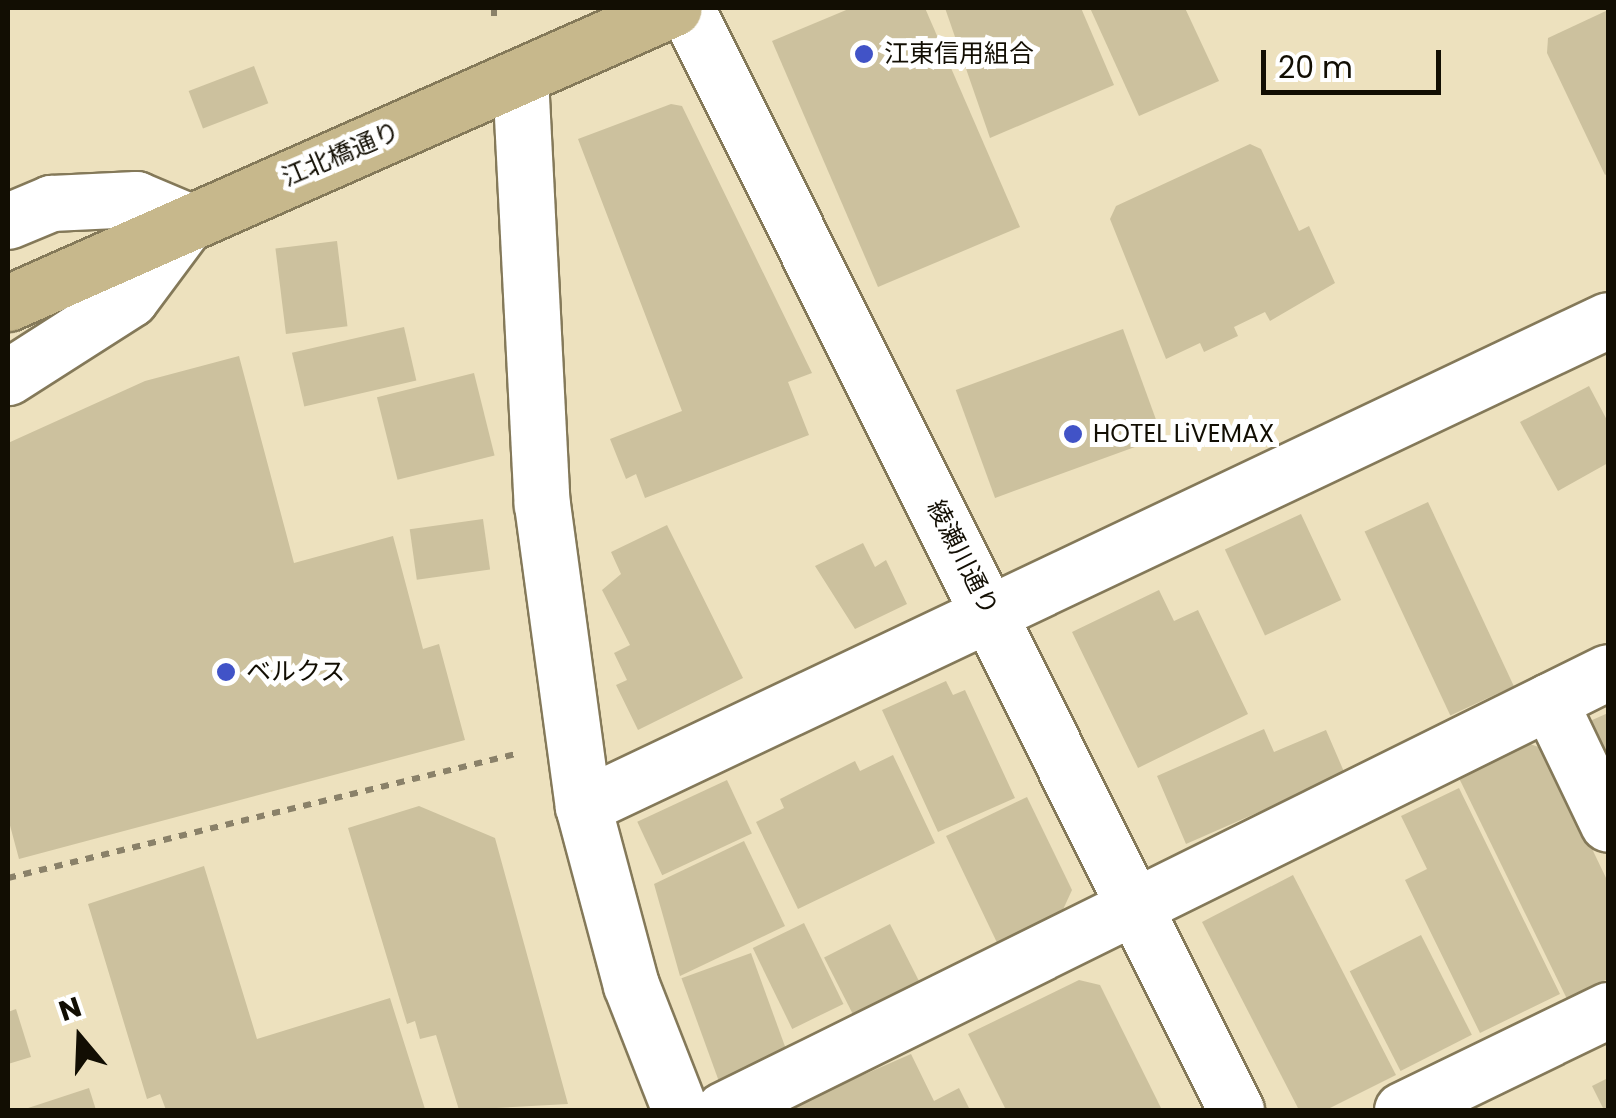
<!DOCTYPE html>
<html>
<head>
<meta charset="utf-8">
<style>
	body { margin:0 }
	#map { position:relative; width:1616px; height:1118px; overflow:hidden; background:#ede1be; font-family:Poppins,"Noto Sans JP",sans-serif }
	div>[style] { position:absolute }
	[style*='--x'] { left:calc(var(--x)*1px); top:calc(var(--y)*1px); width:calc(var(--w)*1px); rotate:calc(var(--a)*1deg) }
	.building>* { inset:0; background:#ccc19e; transform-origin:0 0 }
	.path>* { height:6px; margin-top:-3px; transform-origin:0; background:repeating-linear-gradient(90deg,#8a8169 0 8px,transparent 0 16px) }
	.roads { filter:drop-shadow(2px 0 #847959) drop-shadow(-2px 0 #847959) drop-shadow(0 2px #847959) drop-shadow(0 -2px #847959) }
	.minor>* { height:55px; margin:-27.5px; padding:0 27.5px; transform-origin:27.5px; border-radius:27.5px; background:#fff }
	.major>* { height:55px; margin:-27.5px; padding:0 27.5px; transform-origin:27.5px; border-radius:27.5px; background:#c7b88c }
	.dots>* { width:28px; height:28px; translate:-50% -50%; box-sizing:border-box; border:5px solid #fff; border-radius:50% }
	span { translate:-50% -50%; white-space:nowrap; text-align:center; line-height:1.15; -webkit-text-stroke:10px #fff; paint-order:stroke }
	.poi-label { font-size:25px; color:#120e03 }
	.left { translate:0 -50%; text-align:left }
	.street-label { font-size:25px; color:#120e03 }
	.frame { position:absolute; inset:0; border:10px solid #120e03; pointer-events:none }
	.north { position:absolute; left:30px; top:988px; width:100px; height:100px; -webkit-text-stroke:8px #fff; paint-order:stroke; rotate:341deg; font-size:28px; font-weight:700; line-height:40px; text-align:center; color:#120e03 }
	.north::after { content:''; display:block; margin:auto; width:35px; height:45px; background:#120e03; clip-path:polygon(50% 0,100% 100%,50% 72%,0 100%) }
	.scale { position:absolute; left:1261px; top:50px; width:180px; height:45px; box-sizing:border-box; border:5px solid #120e03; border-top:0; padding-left:12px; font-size:30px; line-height:35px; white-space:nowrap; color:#120e03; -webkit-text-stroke:8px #fff; paint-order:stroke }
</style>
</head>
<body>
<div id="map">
	<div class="building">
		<i style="clip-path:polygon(851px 8px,925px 8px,1020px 227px,878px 287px,772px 41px)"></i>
		<i style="clip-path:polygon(945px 8px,1081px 8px,1114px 85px,990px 138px)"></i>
		<i style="clip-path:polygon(1090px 8px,1185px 8px,1219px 81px,1139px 116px)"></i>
		<i style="clip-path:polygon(1608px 10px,1608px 173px,1605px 175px,1547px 53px,1548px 38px)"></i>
		<i style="left:254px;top:66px;width:40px;height:70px;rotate:69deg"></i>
		<i style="clip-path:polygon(671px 104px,682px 106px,812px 373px,788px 382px,809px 435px,645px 498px,636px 474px,626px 479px,610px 439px,682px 411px,578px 139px)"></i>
		<i style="clip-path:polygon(1250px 144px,1261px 149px,1299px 231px,1309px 226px,1335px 283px,1270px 321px,1265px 312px,1234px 327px,1238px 336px,1204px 352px,1200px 343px,1166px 359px,1110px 219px,1116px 206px)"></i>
		<i style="left:337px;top:241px;width:86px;height:62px;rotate:83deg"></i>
		<i style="left:404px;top:327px;width:55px;height:115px;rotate:77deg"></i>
		<i style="left:1123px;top:329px;width:115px;height:178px;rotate:70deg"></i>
		<i style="clip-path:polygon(239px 356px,294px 563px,393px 536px,423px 649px,439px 644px,465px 740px,19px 859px,8px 818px,8px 443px,145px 381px)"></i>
		<i style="left:474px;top:373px;width:85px;height:100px;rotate:76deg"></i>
		<i style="clip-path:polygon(1589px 386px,1608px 422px,1608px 463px,1558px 491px,1520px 422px)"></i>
		<i style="left:1428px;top:502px;width:203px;height:70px;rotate:65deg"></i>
		<i style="left:1301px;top:514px;width:95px;height:84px;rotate:65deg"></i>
		<i style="left:483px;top:519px;width:51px;height:74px;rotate:82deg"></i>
		<i style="clip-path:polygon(667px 525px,743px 678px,638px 730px,616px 685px,627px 680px,614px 653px,630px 645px,602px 590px,621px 574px,611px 552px)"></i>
		<i style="clip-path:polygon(863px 543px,875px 567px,886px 560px,907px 604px,855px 629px,815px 566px)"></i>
		<i style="clip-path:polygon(1159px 590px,1174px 621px,1198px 610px,1248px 714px,1138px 768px,1072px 632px)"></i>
		<i style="clip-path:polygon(946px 681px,953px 695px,965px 690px,1015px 798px,938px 832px,882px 710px)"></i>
		<i style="clip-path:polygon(1608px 713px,1608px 788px,1581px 725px)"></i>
		<i style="clip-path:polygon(1264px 729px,1274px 752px,1326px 730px,1345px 774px,1186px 844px,1157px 776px)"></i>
		<i style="clip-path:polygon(1522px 741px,1544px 749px,1608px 882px,1608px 979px,1567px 999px,1456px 772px)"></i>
		<i style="clip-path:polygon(893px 755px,935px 843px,798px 909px,756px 822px,784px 808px,780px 799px,855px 761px,860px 771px)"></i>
		<i style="left:727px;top:780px;width:59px;height:99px;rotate:65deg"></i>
		<i style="clip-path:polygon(1459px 788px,1560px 994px,1480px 1033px,1405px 880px,1427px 869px,1401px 816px)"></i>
		<i style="clip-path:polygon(1027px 797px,1072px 890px,1055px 927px,1001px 951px,946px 836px)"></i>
		<i style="clip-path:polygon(419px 806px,495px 838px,568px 1104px,459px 1110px,436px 1035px,420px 1039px,415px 1021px,407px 1024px,348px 828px)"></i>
		<i style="clip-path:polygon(744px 841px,785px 926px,680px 976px,654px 884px)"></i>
		<i style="clip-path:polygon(204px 866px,257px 1039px,390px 998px,425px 1109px,166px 1110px,160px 1094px,147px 1099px,88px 904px)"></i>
		<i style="clip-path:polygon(1293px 875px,1396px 1075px,1326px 1110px,1299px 1110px,1202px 922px)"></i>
		<i style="left:804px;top:923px;width:90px;height:57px;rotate:64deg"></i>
		<i style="left:890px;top:924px;width:72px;height:74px;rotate:63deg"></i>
		<i style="left:1421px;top:935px;width:112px;height:80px;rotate:63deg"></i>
		<i style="left:751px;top:953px;width:119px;height:74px;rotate:70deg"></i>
		<i style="clip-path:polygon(1079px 980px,1100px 985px,1162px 1110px,1006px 1110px,968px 1034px)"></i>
		<i style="clip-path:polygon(16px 1009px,31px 1057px,8px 1064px,8px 1012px)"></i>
		<i style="clip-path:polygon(911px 1054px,934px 1101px,959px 1088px,970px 1110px,783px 1110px)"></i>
		<i style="clip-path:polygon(1608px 1078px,1608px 1110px,1604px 1110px,1592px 1086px)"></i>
		<i style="clip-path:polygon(89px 1088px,96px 1110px,22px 1110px)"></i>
	</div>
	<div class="path">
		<i style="--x:494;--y:8;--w:15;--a:90"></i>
		<i style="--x:8;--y:878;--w:523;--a:-13.72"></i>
	</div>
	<div class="roads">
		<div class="minor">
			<i style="--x:686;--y:8;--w:1232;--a:63.48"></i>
			<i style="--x:520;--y:77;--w:428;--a:87.1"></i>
			<i style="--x:542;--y:504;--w:305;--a:82.3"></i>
			<i style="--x:583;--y:806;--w:185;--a:75"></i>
			<i style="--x:631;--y:985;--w:134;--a:68.6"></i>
			<i style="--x:8;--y:221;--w:47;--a:-22.7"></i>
			<i style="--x:51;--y:203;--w:85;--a:-2.7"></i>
			<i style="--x:136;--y:199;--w:56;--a:22.9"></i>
			<i style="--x:188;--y:221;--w:97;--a:126.6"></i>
			<i style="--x:130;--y:299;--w:145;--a:147.4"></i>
			<i style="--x:1549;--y:701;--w:136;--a:64.4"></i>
			<i style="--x:583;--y:806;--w:1134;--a:-25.37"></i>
			<i style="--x:723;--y:1110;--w:987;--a:-26.33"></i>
			<i style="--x:1402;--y:1110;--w:229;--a:-25.9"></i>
		</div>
		<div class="major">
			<i style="--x:8;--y:303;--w:728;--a:-23.89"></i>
		</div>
	</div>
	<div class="dots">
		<i style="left:864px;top:54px;background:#4153c7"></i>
		<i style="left:1073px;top:434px;background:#4153c7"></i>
		<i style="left:226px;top:672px;background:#4153c7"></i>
	</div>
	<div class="poi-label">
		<span class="left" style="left:884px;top:54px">江東信用組合</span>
		<span class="left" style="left:1093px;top:434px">HOTEL LiVEMAX</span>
		<span class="left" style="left:246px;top:672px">ベルクス</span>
	</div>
	<div class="street-label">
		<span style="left:341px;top:155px;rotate:-23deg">江北橋通り</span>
		<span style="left:962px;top:558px;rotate:63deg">綾瀬川通り</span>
	</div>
	<div class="frame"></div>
	<div class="north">N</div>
	<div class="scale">20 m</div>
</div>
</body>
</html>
